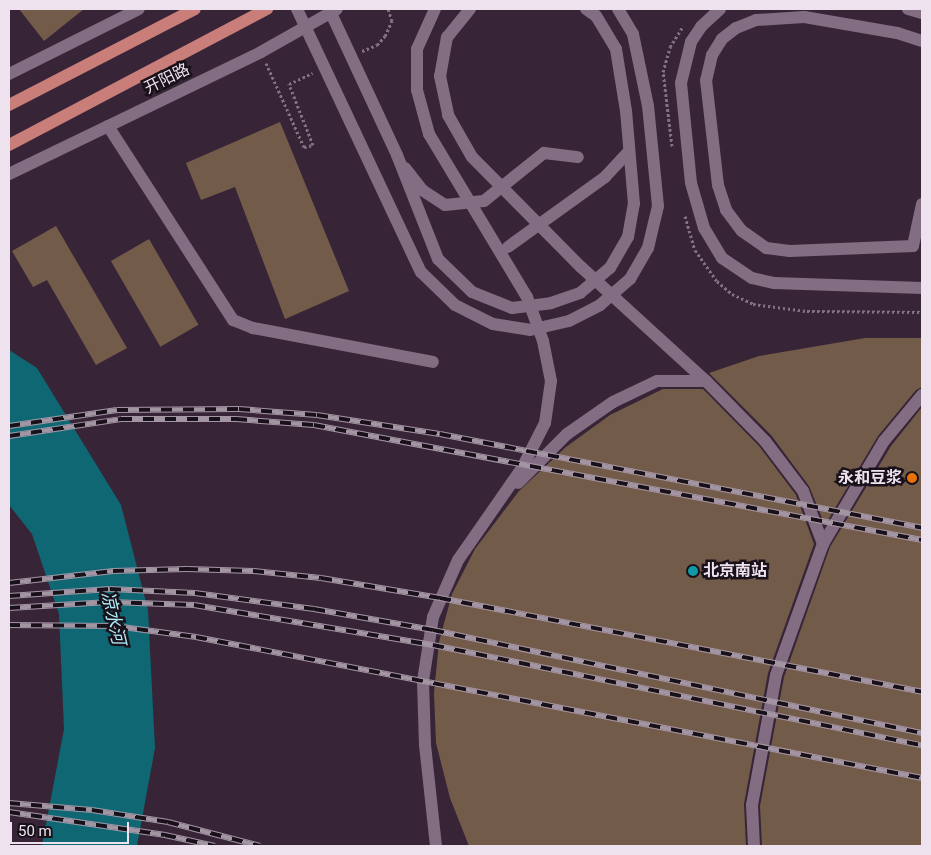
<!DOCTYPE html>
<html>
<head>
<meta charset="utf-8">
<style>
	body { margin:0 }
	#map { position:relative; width:931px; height:855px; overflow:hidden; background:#372537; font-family:Roboto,"Noto Sans SC",sans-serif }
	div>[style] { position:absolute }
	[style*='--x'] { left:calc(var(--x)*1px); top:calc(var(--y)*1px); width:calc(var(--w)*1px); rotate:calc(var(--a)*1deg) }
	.water>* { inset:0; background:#0f6773 }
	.building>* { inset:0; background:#735b4a; transform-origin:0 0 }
	.path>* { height:3px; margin-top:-1.5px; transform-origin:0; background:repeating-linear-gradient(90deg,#827282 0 2.5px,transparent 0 5px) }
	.minor>* { height:12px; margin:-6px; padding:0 6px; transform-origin:6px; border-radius:6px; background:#826d83 }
	.major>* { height:12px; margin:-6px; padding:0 6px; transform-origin:6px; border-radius:6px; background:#ca7e7a }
	.rail>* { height:5.5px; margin-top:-2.75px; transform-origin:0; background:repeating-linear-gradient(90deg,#19111a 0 11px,#a495a4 0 22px); box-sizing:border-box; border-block:1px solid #a495a4 }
	.dots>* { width:14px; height:14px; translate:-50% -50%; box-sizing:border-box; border:2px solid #19111a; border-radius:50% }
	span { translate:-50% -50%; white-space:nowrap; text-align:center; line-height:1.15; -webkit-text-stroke:5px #19111a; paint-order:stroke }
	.street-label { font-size:16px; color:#eee2ee }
	.poi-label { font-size:16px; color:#eee2ee; font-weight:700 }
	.right { translate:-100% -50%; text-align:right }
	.left { translate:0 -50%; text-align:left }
	.water-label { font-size:18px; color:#afecf7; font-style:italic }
	.frame { position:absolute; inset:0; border:10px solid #eee2ee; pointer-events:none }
	.scale { position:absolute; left:10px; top:822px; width:119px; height:22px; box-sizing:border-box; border:2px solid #eee2ee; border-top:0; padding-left:6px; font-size:15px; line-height:18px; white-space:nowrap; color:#eee2ee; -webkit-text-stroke:4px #19111a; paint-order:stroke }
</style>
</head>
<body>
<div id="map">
	<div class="water">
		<i style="clip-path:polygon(9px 350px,37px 368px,121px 505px,148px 610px,155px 748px,137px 846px,42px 846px,64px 729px,59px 614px,32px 534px,9px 505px)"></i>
	</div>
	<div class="building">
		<i style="clip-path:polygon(19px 9px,84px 9px,44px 41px)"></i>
		<i style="clip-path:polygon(280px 122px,349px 291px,285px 319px,235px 187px,201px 200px,186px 163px)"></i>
		<i style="clip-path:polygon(56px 226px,127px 348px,96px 365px,47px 280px,33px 287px,12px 251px)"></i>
		<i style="left:149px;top:239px;width:99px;height:44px;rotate:60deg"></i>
		<i style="clip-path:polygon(865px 338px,922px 338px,922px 387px,916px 390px,878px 436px,825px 525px,809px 486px,771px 435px,709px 373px,759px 356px)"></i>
		<i style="clip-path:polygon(663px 389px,703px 389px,759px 446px,796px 495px,814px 544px,768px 673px,744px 804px,746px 846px,469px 846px,450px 798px,436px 743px,434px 693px,439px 642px,452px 594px,475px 549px,519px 491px,566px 447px,610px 415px)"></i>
		<i style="clip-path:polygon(922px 407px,922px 846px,762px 846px,760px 806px,784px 677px,830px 547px,891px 446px)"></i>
	</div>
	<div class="path">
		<i style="--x:362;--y:51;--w:16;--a:-22"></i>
		<i style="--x:377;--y:45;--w:12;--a:-48"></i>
		<i style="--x:385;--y:36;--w:17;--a:-65"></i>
		<i style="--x:392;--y:21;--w:13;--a:-108"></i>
		<i style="--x:266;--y:63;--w:92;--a:65.7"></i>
		<i style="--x:304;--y:147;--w:9;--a:-13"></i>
		<i style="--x:313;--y:145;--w:66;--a:-111.5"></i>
		<i style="--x:289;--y:84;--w:26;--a:-25"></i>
		<i style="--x:672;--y:146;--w:75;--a:-96.9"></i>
		<i style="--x:663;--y:72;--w:26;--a:-74"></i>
		<i style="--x:670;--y:47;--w:25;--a:-58"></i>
		<i style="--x:685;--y:216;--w:35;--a:74"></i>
		<i style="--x:695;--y:250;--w:38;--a:55"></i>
		<i style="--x:717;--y:281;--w:20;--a:41"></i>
		<i style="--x:732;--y:294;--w:23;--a:25"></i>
		<i style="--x:753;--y:304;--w:54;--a:7.4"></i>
		<i style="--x:807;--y:311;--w:115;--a:0.5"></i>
	</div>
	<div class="minor">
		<i style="--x:297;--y:9;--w:291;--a:64.8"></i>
		<i style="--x:421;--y:272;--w:47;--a:44.1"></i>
		<i style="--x:455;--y:305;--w:42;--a:26.6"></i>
		<i style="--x:493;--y:324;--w:37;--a:9"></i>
		<i style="--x:530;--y:330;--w:40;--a:-13"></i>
		<i style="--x:569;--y:321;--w:35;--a:-27"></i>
		<i style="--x:600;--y:305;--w:40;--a:-41"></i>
		<i style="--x:630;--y:279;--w:36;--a:-60"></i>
		<i style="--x:648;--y:248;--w:43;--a:-76.6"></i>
		<i style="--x:658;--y:206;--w:100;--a:-95.7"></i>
		<i style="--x:648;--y:106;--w:74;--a:-101.8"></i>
		<i style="--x:633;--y:34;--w:29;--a:-121"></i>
		<i style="--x:329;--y:9;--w:161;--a:65"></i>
		<i style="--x:397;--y:155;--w:112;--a:68.5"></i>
		<i style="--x:438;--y:259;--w:47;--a:44.1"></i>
		<i style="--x:472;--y:292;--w:43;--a:21.8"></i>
		<i style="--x:512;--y:308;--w:39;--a:-7"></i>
		<i style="--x:551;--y:303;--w:31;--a:-19"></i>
		<i style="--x:580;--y:293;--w:39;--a:-40"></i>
		<i style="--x:610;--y:268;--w:36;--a:-60"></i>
		<i style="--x:628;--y:237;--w:34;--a:-80"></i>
		<i style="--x:634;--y:204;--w:93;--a:-94.9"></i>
		<i style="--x:626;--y:111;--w:63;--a:-99.2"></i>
		<i style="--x:616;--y:49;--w:39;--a:-121"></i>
		<i style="--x:596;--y:16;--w:12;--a:-145"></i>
		<i style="--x:435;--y:9;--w:44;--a:114.2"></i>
		<i style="--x:417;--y:49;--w:41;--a:90"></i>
		<i style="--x:417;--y:90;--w:46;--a:74.7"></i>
		<i style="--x:429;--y:134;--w:190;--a:59"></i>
		<i style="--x:527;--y:297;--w:47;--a:70"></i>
		<i style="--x:543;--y:341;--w:41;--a:78.7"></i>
		<i style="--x:551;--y:381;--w:42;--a:98.1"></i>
		<i style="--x:545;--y:423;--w:51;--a:117.1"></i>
		<i style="--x:522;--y:468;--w:112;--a:124.8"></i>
		<i style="--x:458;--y:560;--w:62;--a:113.7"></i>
		<i style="--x:433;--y:617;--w:65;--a:98.9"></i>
		<i style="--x:423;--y:681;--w:64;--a:88.2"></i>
		<i style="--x:425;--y:745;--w:102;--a:83.8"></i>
		<i style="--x:470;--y:9;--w:36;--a:129"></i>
		<i style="--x:447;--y:37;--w:40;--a:100"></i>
		<i style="--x:440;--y:76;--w:40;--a:78"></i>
		<i style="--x:448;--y:115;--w:48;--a:60.3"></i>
		<i style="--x:472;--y:157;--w:155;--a:45.3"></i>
		<i style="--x:581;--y:267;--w:169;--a:42.4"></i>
		<i style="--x:706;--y:381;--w:84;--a:45.5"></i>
		<i style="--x:765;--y:441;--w:63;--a:52.8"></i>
		<i style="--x:803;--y:491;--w:57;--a:69.3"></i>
		<i style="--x:720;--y:9;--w:26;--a:137"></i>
		<i style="--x:701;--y:27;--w:18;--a:124"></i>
		<i style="--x:691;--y:42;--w:42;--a:103.7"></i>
		<i style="--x:681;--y:83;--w:100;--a:84.3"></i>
		<i style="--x:691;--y:183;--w:47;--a:73.9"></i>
		<i style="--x:704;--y:228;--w:35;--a:59"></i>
		<i style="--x:722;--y:258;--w:36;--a:34"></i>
		<i style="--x:752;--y:278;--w:23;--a:13"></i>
		<i style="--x:774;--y:283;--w:148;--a:1.9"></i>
		<i style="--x:908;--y:9;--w:15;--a:16"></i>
		<i style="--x:922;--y:41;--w:26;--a:-162"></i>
		<i style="--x:897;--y:33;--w:94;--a:-170.2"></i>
		<i style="--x:804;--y:17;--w:48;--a:176.4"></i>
		<i style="--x:756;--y:20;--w:22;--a:158"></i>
		<i style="--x:736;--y:28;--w:18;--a:142"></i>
		<i style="--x:722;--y:39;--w:19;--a:122"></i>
		<i style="--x:712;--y:55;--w:26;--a:103"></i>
		<i style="--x:706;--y:80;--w:106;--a:83.5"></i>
		<i style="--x:718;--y:185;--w:26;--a:72"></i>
		<i style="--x:726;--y:210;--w:26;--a:53"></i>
		<i style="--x:742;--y:231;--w:29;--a:35"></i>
		<i style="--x:766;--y:248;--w:24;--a:7"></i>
		<i style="--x:790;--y:251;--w:123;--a:-2.3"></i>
		<i style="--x:913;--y:246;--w:43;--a:-77.9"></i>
		<i style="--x:9;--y:74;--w:145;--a:-26.6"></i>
		<i style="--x:108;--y:126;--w:231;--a:57.2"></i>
		<i style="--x:233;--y:320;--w:22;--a:22"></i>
		<i style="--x:253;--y:328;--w:183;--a:10.7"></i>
		<i style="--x:405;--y:168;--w:28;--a:52"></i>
		<i style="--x:422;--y:190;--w:27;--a:33"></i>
		<i style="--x:445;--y:205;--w:39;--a:-6"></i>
		<i style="--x:484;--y:201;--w:77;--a:-38.7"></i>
		<i style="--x:544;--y:153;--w:34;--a:7"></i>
		<i style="--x:9;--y:174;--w:280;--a:-25.8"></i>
		<i style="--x:261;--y:52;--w:87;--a:-29.5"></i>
		<i style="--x:508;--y:247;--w:120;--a:-35.8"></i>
		<i style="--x:605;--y:177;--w:35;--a:-47"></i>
		<i style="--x:518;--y:483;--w:69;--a:-45"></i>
		<i style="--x:567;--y:434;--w:56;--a:-34.8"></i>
		<i style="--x:613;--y:402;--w:49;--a:-25.5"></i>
		<i style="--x:657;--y:381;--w:49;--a:0"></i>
		<i style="--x:754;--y:846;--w:41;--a:-92.8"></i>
		<i style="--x:752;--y:805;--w:132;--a:-79.5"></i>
		<i style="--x:776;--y:675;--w:139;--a:-70.3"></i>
		<i style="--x:823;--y:544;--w:120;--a:-59.4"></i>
		<i style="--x:884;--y:441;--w:60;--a:-50.4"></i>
	</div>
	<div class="major">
		<i style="--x:9;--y:105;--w:209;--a:-27.3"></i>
		<i style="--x:9;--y:145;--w:292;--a:-27.8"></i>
	</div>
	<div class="rail">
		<i style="--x:9;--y:426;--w:109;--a:-8.4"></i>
		<i style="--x:117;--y:410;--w:122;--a:-0.5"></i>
		<i style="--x:239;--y:409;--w:78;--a:4.4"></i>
		<i style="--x:317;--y:415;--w:124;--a:8.8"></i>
		<i style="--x:440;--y:434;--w:491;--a:11"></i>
		<i style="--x:9;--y:436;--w:113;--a:-8.6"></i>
		<i style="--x:121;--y:419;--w:115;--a:0"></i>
		<i style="--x:236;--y:419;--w:78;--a:4.4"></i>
		<i style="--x:314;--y:425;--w:619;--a:10.71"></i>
		<i style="--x:9;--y:583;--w:105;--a:-6.6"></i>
		<i style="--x:113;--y:571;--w:74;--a:-1.5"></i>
		<i style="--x:187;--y:569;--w:66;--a:1.7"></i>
		<i style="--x:253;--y:571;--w:68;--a:5.9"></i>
		<i style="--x:321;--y:578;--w:121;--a:9.5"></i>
		<i style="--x:440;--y:598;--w:491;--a:11"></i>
		<i style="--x:9;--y:596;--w:101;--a:-4"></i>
		<i style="--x:110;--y:589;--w:85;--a:2.7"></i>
		<i style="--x:195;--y:593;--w:120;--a:7.7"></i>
		<i style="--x:314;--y:609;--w:121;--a:10"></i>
		<i style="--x:433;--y:630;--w:500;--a:11.9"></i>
		<i style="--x:9;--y:608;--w:100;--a:-3.4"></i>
		<i style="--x:109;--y:602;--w:85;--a:2"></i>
		<i style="--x:194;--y:605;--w:242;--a:9.5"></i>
		<i style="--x:433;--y:645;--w:499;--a:11.6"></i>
		<i style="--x:9;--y:625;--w:106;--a:0.5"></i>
		<i style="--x:115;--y:626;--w:82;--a:7.7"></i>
		<i style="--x:196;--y:637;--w:740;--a:10.99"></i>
		<i style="--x:9;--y:803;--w:83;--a:4.8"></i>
		<i style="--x:92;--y:810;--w:77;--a:9"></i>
		<i style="--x:168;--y:822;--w:95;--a:14.6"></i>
		<i style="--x:9;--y:812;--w:158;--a:8.4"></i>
		<i style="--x:165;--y:835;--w:51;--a:12.4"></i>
	</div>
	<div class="dots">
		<i style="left:912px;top:478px;background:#e8710a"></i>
		<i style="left:693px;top:571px;background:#0f9aa8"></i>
	</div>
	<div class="street-label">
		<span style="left:167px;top:79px;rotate:-26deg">开阳路</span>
	</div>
	<div class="poi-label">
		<span class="right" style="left:902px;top:478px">永和豆浆</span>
		<span class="left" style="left:703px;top:571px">北京南站</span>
	</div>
	<div class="water-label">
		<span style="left:113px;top:618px;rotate:77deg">凉水河</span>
	</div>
	<div class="frame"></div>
	<div class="scale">50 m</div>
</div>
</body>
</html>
